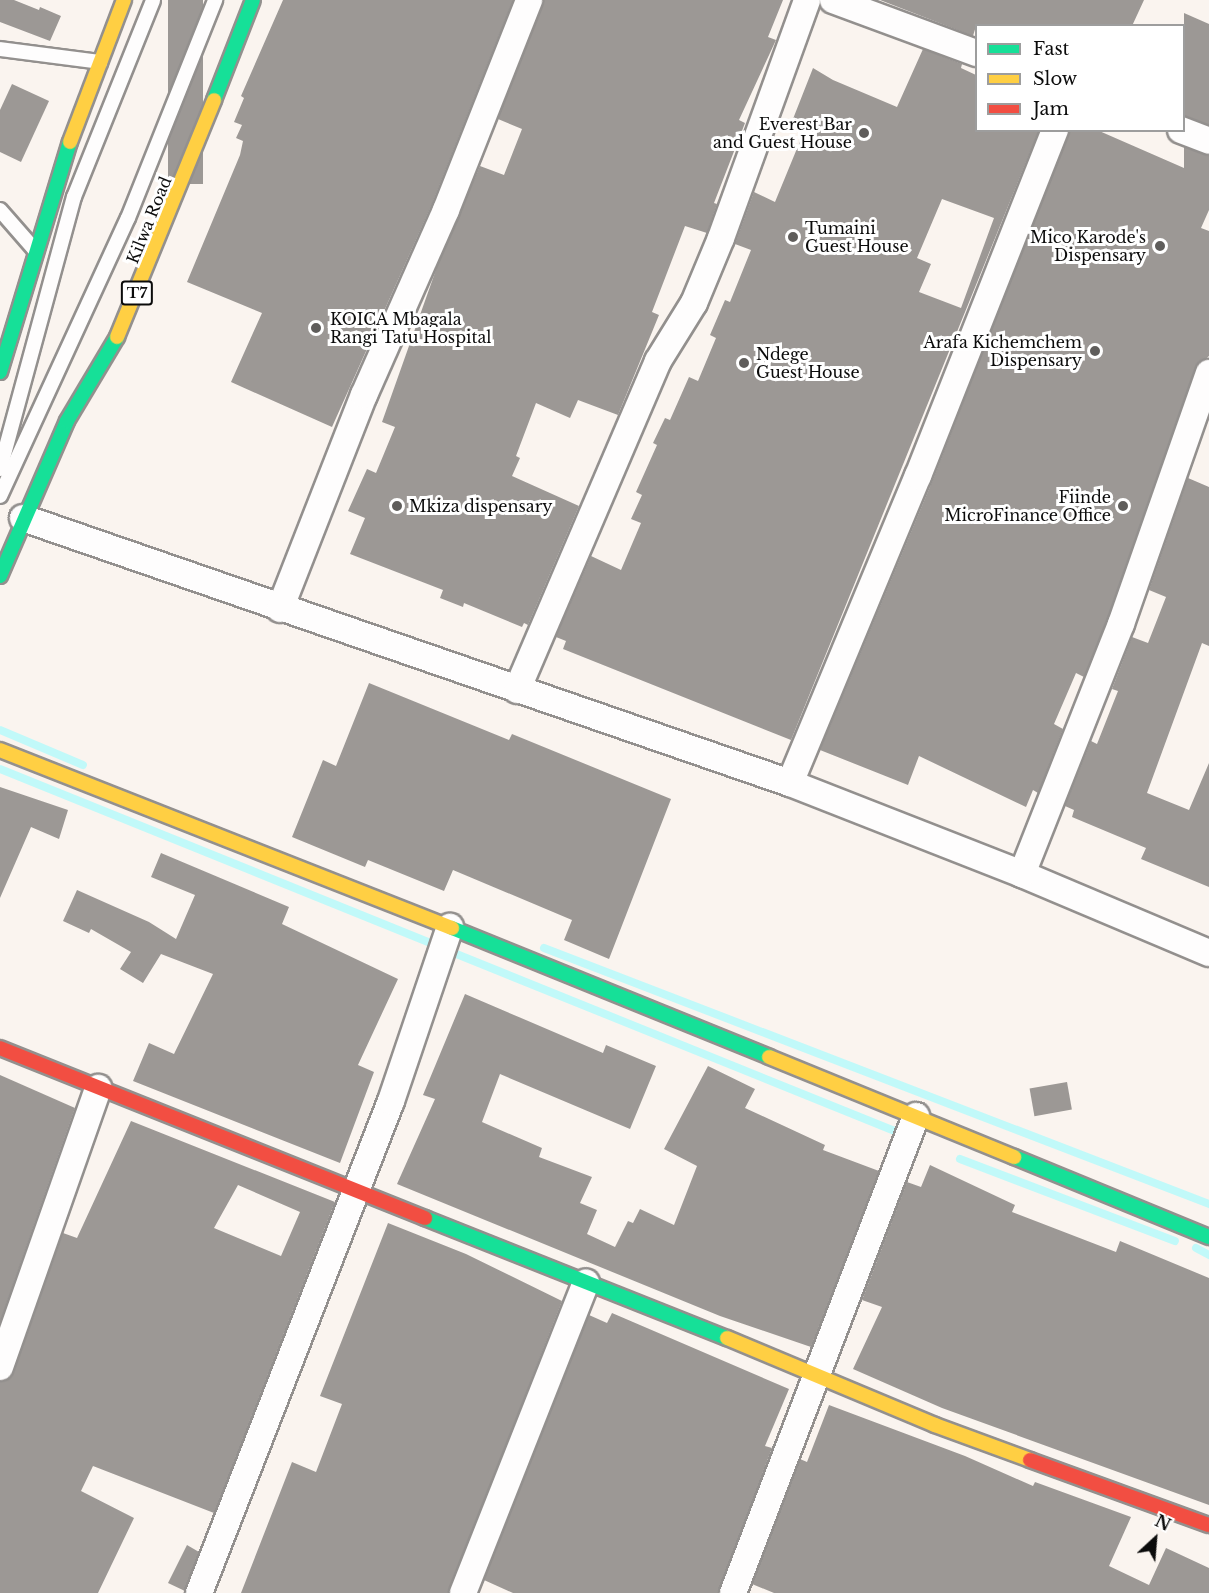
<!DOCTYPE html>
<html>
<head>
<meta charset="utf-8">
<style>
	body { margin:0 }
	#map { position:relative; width:1209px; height:1593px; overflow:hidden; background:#faf4ef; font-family:"Libre Baskerville",serif }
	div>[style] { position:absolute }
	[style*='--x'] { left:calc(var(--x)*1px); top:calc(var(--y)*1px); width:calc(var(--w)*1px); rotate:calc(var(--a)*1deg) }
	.stream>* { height:8px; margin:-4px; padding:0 4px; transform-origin:4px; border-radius:4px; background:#c1f9f9 }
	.building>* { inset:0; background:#9c9895; transform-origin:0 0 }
	.roads { filter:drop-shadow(2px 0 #93908e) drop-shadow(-2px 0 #93908e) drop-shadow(0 2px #93908e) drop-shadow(0 -2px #93908e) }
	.lane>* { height:14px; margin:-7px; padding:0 7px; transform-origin:7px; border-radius:7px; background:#fefdfd }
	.street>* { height:26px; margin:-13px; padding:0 13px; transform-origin:13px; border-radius:13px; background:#fefdfd }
	.fast>* { height:14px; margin:-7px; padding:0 7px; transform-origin:7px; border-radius:7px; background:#16e098 }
	.slow>* { height:14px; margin:-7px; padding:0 7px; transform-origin:7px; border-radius:7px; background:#ffcf43 }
	.jam>* { height:14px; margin:-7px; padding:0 7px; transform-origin:7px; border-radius:7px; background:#f24e42 }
	.dots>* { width:16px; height:16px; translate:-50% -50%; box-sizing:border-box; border:3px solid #fff; border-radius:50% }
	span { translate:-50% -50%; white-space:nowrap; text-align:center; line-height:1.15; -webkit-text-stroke:6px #fff; paint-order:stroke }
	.shield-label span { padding:2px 4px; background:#fff; border:2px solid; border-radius:4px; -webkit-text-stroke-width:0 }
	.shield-label { font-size:15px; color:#0b0b0b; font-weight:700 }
	.poi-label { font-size:16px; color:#0b0b0b }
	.right { translate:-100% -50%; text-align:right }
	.left { translate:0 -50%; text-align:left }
	.street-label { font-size:16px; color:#0b0b0b }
	.legend { position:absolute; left:975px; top:24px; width:210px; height:108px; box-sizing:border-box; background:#fff; border:2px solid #9d9d9d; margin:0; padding:8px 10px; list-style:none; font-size:18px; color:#0b0b0b }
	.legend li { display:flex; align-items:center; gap:12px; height:30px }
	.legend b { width:30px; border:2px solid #9d9d9d }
	.north { position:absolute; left:1125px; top:1509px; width:60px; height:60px; -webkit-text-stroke:4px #fff; paint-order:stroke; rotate:26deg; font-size:16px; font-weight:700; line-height:24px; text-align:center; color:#0b0b0b }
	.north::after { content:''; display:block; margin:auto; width:21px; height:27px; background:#0b0b0b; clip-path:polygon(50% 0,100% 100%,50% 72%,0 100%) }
</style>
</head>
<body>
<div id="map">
	<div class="stream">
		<i style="--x:0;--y:730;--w:90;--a:22.9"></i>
		<i style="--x:0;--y:769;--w:469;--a:22"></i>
		<i style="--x:544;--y:948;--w:713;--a:21.05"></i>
		<i style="--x:449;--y:951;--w:492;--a:22"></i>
		<i style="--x:960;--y:1159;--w:230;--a:20.9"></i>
		<i style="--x:1196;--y:1248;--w:15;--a:28"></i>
	</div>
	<div class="building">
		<i style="clip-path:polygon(0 0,14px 0,39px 10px,40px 7px,61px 16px,50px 41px,0 22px)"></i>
		<i style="left:168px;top:0;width:35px;height:184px"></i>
		<i style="clip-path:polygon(283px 0,513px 0,432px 204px,332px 427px,231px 382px,262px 313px,187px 282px,240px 155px,243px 141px,236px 138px,242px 125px,234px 122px,244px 98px,241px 96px)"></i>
		<i style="clip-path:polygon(544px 0,783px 0,768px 37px,776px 40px,739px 120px,745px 123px,714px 203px,717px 204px,707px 233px,685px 226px,652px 312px,659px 315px,618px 415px,578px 400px,570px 418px,536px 403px,516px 456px,520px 458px,512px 476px,579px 506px,528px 625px,524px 623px,522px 627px,464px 603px,463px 607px,440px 598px,443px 590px,350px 554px,365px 518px,348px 511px,367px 469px,376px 473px,395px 427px,382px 422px,437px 267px,480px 166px,504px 175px,522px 129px,498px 119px)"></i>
		<i style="clip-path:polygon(880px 0,1144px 0,1132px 26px,976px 26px,973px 36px)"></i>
		<i style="clip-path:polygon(1184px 13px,1209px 24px,1209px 125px,1184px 116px)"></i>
		<i style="clip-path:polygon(evenodd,923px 49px,962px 64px,961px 68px,976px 75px,976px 130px,1039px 130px,791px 740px,563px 649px,566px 641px,556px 637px,591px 556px,621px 570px,641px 523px,631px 519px,642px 495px,636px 492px,657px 445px,653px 443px,665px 418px,670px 420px,689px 377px,698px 381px,716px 338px,710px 335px,725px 300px,730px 302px,751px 250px,735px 244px,754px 192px,775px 202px,805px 129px,791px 124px,813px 68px,833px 80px,897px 107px,923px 49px,942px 199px,994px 218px,961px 308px,919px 292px,931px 264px,917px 258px,942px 199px)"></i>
		<i style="clip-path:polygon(12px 84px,49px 101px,21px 162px,0 152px,0 110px)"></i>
		<i style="clip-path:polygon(1070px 130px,1097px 130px,1184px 168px,1184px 147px,1209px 156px,1209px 210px,1201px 228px,1209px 231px,1209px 356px,1195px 368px,1107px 619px,1084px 677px,1076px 673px,1054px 724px,1063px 729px,1038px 793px,1033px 790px,1026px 807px,919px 756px,908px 785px,820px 750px,932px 482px)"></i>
		<i style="clip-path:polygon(1188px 478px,1209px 487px,1209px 646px,1202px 643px,1147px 793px,1189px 810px,1209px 763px,1209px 887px,1141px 859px,1146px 848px,1072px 817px,1074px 810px,1065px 806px,1091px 741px,1097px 744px,1118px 691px,1112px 689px,1132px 637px,1148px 643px,1166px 597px,1149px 590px)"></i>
		<i style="clip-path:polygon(369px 683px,509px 740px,512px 734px,671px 799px,609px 959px,564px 940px,572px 920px,453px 870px,444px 891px,368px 860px,365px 867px,292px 837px,323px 760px,336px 766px)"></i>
		<i style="clip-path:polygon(0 787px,68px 810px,59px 839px,31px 827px,0 898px)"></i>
		<i style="clip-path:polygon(161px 853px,289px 907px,282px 924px,398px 979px,358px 1065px,374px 1072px,340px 1163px,133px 1081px,149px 1043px,174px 1054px,213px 974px,161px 954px,143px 983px,120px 969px,131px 952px,91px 929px,89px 933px,63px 921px,77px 890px,149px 922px,176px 939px,195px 895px,151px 877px)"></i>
		<i style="clip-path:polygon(465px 994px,603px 1053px,606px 1045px,656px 1066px,630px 1129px,500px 1074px,482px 1122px,542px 1148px,539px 1157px,592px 1177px,580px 1203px,597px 1210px,587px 1234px,615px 1247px,628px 1221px,633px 1223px,640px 1209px,674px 1225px,697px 1166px,664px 1149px,708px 1066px,755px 1089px,745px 1108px,825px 1145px,823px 1150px,879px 1171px,811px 1347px,720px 1316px,397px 1184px,435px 1099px,423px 1095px)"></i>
		<i style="clip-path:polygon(0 1075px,75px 1108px,0 1322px)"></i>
		<i style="left:1067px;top:1082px;width:28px;height:38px;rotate:80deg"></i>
		<i style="clip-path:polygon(evenodd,131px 1121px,335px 1202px,214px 1513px,93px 1466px,81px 1491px,134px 1518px,98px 1593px,0 1593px,0 1382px,14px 1372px,63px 1233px,77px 1238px,131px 1121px,238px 1185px,300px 1212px,281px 1256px,214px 1228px,238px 1185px)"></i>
		<i style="clip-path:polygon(930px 1165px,1015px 1205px,1012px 1212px,1116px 1252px,1120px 1241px,1209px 1278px,1209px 1505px,942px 1408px,853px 1369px,882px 1307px,862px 1300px,907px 1182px,921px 1187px)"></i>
		<i style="clip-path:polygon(388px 1223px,466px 1254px,562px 1301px,448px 1593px,241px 1593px,292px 1462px,316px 1472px,342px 1404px,320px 1396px)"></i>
		<i style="clip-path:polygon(612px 1313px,789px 1389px,765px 1446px,772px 1448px,718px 1593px,513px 1593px,484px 1580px,589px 1315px,607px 1323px)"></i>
		<i style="clip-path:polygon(829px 1405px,965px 1456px,1033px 1486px,1035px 1482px,1131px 1517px,1109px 1566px,1149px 1585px,1166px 1548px,1209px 1568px,1209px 1593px,774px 1593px,752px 1584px,800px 1459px,807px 1462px)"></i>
		<i style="clip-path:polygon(187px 1545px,199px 1552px,185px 1591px,168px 1583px)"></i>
	</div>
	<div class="roads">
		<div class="lane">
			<i style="--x:0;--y:49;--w:101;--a:7.4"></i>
			<i style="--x:0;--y:210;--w:52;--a:48.9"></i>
			<i style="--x:0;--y:469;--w:282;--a:-74.8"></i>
			<i style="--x:74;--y:197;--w:212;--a:-68.1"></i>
			<i style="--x:0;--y:496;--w:306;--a:-65.3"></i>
			<i style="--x:128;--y:218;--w:235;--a:-68.2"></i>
		</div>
		<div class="street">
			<i style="--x:833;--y:0;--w:153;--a:20.3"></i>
			<i style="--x:1181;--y:130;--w:30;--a:21"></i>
			<i style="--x:23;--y:518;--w:811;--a:19.06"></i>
			<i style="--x:790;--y:783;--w:249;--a:21.4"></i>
			<i style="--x:1022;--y:874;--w:203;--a:22.9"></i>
			<i style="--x:280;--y:609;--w:230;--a:-68.6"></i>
			<i style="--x:364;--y:395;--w:202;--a:-66.1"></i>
			<i style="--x:446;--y:210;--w:226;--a:-68.4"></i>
			<i style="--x:517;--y:690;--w:358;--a:-66.8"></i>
			<i style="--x:658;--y:361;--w:68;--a:-58.2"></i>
			<i style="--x:694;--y:303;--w:70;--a:-67.4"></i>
			<i style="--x:721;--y:238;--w:253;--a:-70.1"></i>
			<i style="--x:790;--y:783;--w:333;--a:-67.4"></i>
			<i style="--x:918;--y:476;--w:372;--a:-68.4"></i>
			<i style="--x:1022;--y:874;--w:269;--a:-68.4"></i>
			<i style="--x:1121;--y:624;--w:266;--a:-70.7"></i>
			<i style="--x:0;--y:1367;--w:296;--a:-70.6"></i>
			<i style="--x:199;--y:1593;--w:528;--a:-68.68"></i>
			<i style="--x:391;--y:1101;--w:184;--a:-71.3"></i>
			<i style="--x:463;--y:1593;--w:334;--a:-68.4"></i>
			<i style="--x:733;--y:1593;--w:511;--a:-69.01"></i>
		</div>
		<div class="fast">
			<i style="--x:214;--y:100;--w:107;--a:-68.7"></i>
			<i style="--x:0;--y:372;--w:240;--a:-73.1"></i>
			<i style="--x:0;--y:576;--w:169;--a:-66.6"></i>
			<i style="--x:67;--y:421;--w:98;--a:-59.2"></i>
			<i style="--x:452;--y:928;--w:342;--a:22.1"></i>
			<i style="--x:1014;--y:1157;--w:211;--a:22.3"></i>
			<i style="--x:425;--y:1218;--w:325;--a:21.7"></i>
		</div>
		<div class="slow">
			<i style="--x:70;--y:142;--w:152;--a:-69.2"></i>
			<i style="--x:117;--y:337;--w:256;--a:-67.7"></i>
			<i style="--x:0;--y:750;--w:486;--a:21.5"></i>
			<i style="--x:769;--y:1057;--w:265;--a:22.2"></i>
			<i style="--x:727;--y:1338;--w:225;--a:22.7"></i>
			<i style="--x:935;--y:1425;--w:101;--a:20.2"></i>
		</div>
		<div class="jam">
			<i style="--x:0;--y:1048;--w:458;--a:21.8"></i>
			<i style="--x:1030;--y:1460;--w:190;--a:20"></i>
		</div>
	</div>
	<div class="dots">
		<i style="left:864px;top:133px;background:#5f5d5b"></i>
		<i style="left:793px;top:237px;background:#5f5d5b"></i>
		<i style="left:1160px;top:246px;background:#5f5d5b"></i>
		<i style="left:316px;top:328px;background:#5f5d5b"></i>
		<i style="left:1095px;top:351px;background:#5f5d5b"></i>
		<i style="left:744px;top:363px;background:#5f5d5b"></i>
		<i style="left:397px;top:506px;background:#5f5d5b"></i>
		<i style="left:1123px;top:506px;background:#5f5d5b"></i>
	</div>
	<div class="shield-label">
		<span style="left:137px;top:293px">T7</span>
	</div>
	<div class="poi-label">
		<span class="right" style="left:852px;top:133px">Everest Bar<br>and Guest House</span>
		<span class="left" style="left:805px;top:237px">Tumaini<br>Guest House</span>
		<span class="right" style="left:1146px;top:246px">Mico Karode's<br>Dispensary</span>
		<span class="left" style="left:330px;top:328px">KOICA Mbagala<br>Rangi Tatu Hospital</span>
		<span class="right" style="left:1082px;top:351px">Arafa Kichemchem<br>Dispensary</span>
		<span class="left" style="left:756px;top:363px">Ndege<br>Guest House</span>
		<span class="right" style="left:1111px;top:506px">Fiinde<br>MicroFinance Office</span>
		<span class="left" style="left:409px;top:506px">Mkiza dispensary</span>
	</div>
	<div class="street-label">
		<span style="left:149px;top:220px;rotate:-68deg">Kilwa Road</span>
	</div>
	<ul class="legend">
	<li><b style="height:8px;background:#16e098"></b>Fast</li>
	<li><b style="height:8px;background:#ffcf43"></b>Slow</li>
	<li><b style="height:8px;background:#f24e42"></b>Jam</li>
	</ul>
	<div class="north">N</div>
</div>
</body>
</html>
